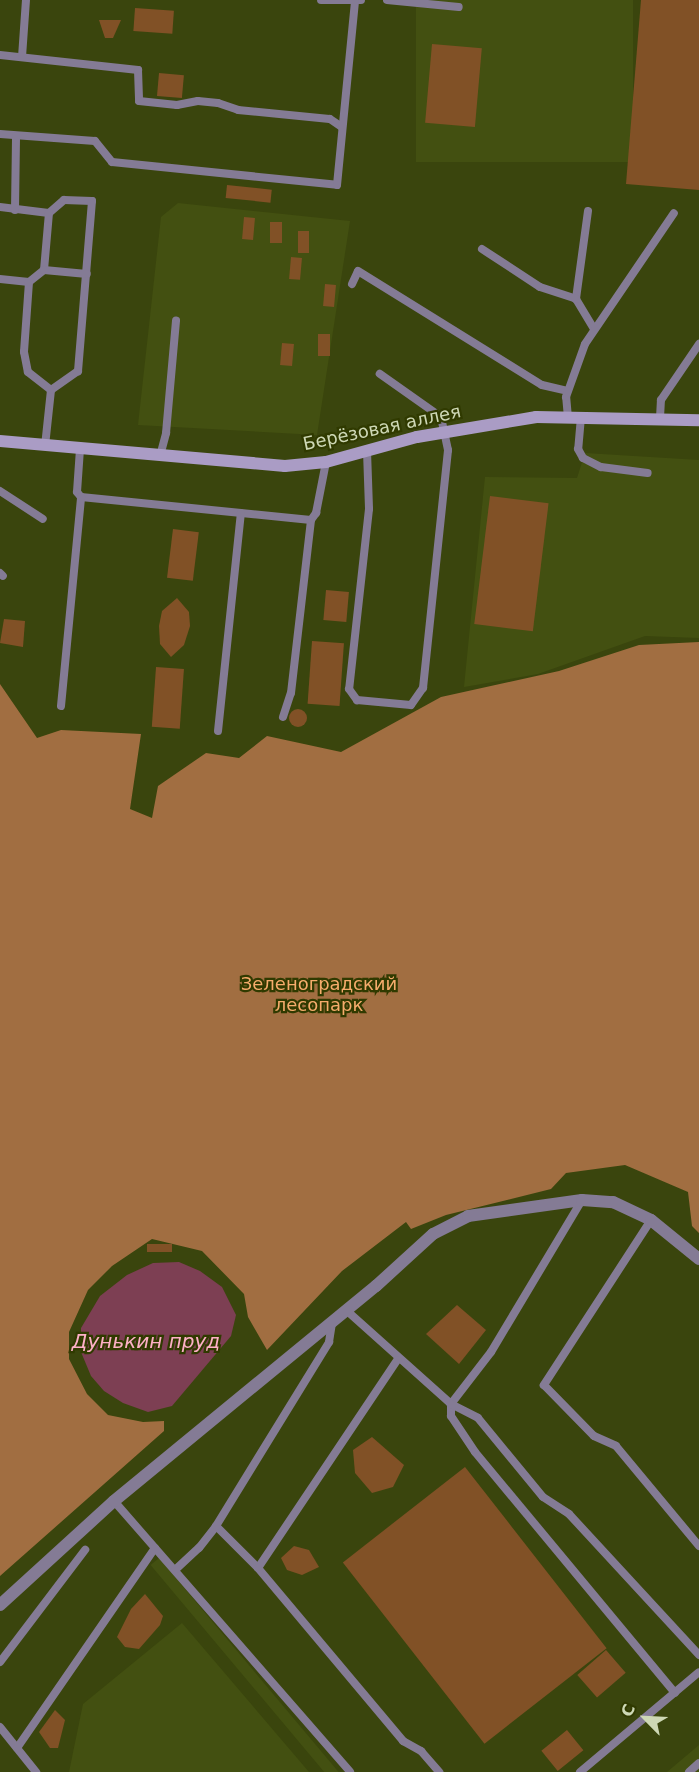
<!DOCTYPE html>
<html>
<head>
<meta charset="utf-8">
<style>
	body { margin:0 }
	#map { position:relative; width:699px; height:1772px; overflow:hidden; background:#3a450d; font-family:"DejaVu Sans",sans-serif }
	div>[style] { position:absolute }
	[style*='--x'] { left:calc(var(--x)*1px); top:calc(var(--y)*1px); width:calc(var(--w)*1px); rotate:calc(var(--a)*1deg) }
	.built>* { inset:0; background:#435011; transform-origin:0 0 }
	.green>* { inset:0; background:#815126; transform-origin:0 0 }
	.round { border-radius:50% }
	.forest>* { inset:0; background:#a16e41 }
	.water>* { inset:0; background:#7d3f53 }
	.lane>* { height:8px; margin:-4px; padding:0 4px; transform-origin:4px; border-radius:4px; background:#847b95 }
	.street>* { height:12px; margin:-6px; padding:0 6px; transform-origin:6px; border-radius:6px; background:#847b95 }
	.secondary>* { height:12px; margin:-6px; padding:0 6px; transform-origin:6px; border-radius:6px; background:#aa9cc5 }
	span { translate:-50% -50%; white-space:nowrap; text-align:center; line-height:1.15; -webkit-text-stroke:4.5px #303a00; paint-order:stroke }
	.street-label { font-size:18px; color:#ced8b5 }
	.park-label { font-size:18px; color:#f6ac6c }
	.water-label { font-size:20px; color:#feb0c7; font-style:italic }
	.north { position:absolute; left:615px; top:1688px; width:60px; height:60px; -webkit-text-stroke:4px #303a00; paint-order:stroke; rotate:294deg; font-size:16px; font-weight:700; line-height:24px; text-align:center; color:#ced8b5 }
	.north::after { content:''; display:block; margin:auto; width:21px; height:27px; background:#ced8b5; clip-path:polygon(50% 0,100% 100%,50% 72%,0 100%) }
</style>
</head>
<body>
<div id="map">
	<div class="built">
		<i style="left:416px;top:0;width:217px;height:162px"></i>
		<i style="clip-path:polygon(178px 203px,350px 221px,317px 435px,138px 425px,161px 217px)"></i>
		<i style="clip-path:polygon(585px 453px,699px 460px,699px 638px,645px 636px,538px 674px,464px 687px,485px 477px,577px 478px)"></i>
		<i style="left:159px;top:1558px;width:280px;height:11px;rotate:50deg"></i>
		<i style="clip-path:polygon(182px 1623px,309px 1772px,69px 1772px,83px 1704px)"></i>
		<i style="clip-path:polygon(699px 1745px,699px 1772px,667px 1772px)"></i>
	</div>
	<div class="green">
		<i style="clip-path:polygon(641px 0,699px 0,699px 190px,626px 184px)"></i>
		<i style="left:135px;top:8px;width:39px;height:23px;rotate:4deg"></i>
		<i style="clip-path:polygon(99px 20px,121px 20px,113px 38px,105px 38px)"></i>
		<i style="left:432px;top:44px;width:50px;height:79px;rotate:5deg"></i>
		<i style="left:159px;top:73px;width:25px;height:23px;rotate:5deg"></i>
		<i style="left:227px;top:185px;width:45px;height:13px;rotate:6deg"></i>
		<i style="left:244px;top:217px;width:11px;height:22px;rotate:5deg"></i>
		<i style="left:270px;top:222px;width:12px;height:21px"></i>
		<i style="left:298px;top:231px;width:11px;height:22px"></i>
		<i style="left:291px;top:257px;width:11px;height:22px;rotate:5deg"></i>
		<i style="left:325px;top:284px;width:11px;height:22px;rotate:5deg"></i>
		<i style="left:318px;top:334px;width:12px;height:22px"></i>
		<i style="left:282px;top:343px;width:12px;height:22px;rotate:5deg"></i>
		<i style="left:490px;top:496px;width:59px;height:129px;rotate:7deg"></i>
		<i style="left:173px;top:529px;width:26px;height:49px;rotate:7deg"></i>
		<i style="left:326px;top:590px;width:23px;height:30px;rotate:5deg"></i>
		<i style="clip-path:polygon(177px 598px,189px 612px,190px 626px,184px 645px,171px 657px,160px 644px,159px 626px,162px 611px)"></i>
		<i style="clip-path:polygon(4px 619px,25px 621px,23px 647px,0 643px)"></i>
		<i style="left:312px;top:641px;width:32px;height:63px;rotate:4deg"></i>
		<i style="left:156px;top:667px;width:28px;height:60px;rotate:4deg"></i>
		<i class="round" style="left:289px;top:709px;width:18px;height:18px"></i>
		<i style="left:147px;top:1244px;width:25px;height:8px"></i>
		<i style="clip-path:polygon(457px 1305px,486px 1330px,459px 1364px,426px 1334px)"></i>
		<i style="clip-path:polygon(372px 1437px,404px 1465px,393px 1487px,372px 1493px,355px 1473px,353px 1450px)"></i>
		<i style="left:465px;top:1467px;width:230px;height:155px;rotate:52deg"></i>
		<i style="clip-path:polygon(294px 1546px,309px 1550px,319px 1567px,302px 1575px,287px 1570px,281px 1558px)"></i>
		<i style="clip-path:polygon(145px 1594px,163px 1616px,160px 1625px,139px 1649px,125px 1647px,117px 1637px,131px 1609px)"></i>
		<i style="left:606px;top:1650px;width:30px;height:38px;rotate:49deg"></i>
		<i style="clip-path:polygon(55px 1710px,65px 1720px,58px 1748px,50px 1748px,39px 1732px)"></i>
		<i style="left:567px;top:1730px;width:26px;height:33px;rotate:51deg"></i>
	</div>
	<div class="forest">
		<i style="clip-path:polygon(699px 642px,699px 1233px,692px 1226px,688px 1192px,625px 1165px,566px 1173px,551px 1189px,446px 1215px,411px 1229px,406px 1222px,342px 1271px,267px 1350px,248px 1317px,244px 1294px,202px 1251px,152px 1239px,112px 1266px,88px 1290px,69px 1332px,69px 1359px,87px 1394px,108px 1415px,143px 1422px,164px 1421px,164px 1431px,0 1576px,0 684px,37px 738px,61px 730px,141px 734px,130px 809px,152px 818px,158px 786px,206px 753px,239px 758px,267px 736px,341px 752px,441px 697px,559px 671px,639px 645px)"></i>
	</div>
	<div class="water">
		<i style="clip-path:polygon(179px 1262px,200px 1271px,222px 1287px,236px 1315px,231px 1336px,172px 1406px,148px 1412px,123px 1403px,104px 1391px,91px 1376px,81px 1352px,81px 1328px,100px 1296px,127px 1275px,153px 1263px)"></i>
	</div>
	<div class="lane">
		<i style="--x:321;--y:0;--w:40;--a:0"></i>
		<i style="--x:387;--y:0;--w:72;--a:5.6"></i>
		<i style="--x:0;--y:55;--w:139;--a:6.2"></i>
		<i style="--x:138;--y:70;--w:31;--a:88"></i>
		<i style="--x:139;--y:101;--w:38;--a:6"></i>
		<i style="--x:177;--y:105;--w:21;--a:-11"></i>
		<i style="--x:198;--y:101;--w:20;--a:6"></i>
		<i style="--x:218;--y:103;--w:21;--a:19"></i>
		<i style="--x:238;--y:110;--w:92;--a:5.6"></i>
		<i style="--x:330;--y:119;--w:14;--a:34"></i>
		<i style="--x:22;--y:57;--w:57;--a:-86"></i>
		<i style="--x:0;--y:134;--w:95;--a:4.2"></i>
		<i style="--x:95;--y:141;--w:27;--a:51"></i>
		<i style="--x:112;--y:162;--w:226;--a:5.8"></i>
		<i style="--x:337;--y:185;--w:184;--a:-84.4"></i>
		<i style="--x:0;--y:207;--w:49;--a:7"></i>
		<i style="--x:49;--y:213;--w:20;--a:-41"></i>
		<i style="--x:64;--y:200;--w:28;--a:2"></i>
		<i style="--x:92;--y:201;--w:171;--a:94.7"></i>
		<i style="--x:78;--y:371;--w:33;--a:145"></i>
		<i style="--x:51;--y:390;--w:56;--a:96.1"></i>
		<i style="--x:15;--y:210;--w:74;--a:-89.2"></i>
		<i style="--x:588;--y:211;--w:89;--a:97.8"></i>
		<i style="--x:576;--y:299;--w:35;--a:59"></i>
		<i style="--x:482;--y:249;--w:69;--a:33.2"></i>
		<i style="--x:540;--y:287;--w:38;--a:18"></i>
		<i style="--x:44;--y:270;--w:57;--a:-85"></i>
		<i style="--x:0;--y:279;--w:29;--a:6"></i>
		<i style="--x:29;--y:282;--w:70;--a:94.1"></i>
		<i style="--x:24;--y:352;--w:20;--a:79"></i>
		<i style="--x:28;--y:372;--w:29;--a:38"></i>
		<i style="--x:29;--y:282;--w:19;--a:-39"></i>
		<i style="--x:44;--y:270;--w:43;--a:5.3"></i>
		<i style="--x:352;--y:284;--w:14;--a:-65"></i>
		<i style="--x:358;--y:271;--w:216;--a:31.8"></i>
		<i style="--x:542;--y:385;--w:26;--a:13"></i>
		<i style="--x:581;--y:417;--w:32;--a:95"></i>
		<i style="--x:578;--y:449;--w:10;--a:61"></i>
		<i style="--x:583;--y:458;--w:20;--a:27"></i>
		<i style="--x:601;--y:467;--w:47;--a:7.3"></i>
		<i style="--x:568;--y:418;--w:21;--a:-95"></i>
		<i style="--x:566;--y:397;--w:56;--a:-70.3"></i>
		<i style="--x:585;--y:344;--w:158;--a:-55.8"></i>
		<i style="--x:660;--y:418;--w:18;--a:-87"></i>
		<i style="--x:661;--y:400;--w:68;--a:-55.8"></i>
		<i style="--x:80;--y:449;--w:43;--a:94"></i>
		<i style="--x:77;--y:492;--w:6;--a:51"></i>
		<i style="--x:81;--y:497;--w:231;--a:5.7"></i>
		<i style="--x:367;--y:451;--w:58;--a:88"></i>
		<i style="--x:369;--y:509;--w:181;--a:96.3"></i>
		<i style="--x:349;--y:689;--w:14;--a:54"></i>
		<i style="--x:357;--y:700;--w:54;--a:5.3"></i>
		<i style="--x:411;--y:705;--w:21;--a:-55"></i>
		<i style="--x:423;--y:688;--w:239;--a:-84"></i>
		<i style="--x:448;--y:450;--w:34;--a:-102"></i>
		<i style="--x:441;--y:417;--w:75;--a:-144.8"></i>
		<i style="--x:160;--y:456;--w:24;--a:-75"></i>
		<i style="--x:166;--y:433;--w:113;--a:-84.9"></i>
		<i style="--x:0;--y:491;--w:51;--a:33.1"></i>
		<i style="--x:0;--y:573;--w:4;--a:45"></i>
		<i style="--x:61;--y:706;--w:210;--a:-84.5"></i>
		<i style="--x:283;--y:717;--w:25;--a:-72"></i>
		<i style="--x:291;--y:693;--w:174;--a:-83.4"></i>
		<i style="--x:311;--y:520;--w:9;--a:-54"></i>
		<i style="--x:316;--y:513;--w:52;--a:-78.9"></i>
		<i style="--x:218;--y:731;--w:219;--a:-84"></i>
		<i style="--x:582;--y:1200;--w:177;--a:120.9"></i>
		<i style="--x:491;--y:1352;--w:66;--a:127.6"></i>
		<i style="--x:451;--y:1404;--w:12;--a:90"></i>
		<i style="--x:451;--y:1416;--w:43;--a:56.3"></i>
		<i style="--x:475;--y:1452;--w:313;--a:50.3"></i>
		<i style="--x:651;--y:1220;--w:197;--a:123"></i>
		<i style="--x:544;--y:1385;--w:71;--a:45.6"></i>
		<i style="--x:594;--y:1436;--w:24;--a:24"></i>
		<i style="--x:616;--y:1446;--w:130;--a:50.3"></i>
		<i style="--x:346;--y:1310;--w:141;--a:41.8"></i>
		<i style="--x:451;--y:1404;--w:30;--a:27"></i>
		<i style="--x:478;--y:1418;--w:102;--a:50.6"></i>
		<i style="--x:543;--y:1497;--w:31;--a:33"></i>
		<i style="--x:569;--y:1514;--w:192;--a:47.3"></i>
		<i style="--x:114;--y:1501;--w:359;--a:48.9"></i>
		<i style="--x:216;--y:1526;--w:59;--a:45"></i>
		<i style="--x:258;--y:1568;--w:250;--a:-56.2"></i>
		<i style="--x:258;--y:1568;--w:226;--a:50"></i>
		<i style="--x:403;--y:1741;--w:21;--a:29"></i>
		<i style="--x:421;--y:1751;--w:28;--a:49"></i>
		<i style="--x:175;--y:1570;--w:33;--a:-43"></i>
		<i style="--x:199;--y:1548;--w:28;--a:-52"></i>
		<i style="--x:216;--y:1526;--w:216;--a:-58.4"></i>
		<i style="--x:329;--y:1342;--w:20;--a:-81"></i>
		<i style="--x:0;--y:1662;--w:141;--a:-52.8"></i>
		<i style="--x:0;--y:1727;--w:58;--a:51.3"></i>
		<i style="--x:17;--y:1748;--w:243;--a:-55.4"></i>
		<i style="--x:580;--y:1772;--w:155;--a:-40"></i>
		<i style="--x:689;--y:1772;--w:13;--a:-42"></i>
	</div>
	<div class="street">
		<i style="--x:0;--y:1605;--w:154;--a:-42.4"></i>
		<i style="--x:114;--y:1501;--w:339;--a:-39.4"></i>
		<i style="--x:376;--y:1286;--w:77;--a:-42.4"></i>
		<i style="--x:433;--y:1234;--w:39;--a:-27"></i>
		<i style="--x:468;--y:1216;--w:115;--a:-8"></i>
		<i style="--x:582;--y:1200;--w:31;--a:4"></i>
		<i style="--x:613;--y:1202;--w:42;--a:25.3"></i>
		<i style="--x:651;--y:1220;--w:62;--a:39.1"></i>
	</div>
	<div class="secondary">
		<i style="--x:0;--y:441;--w:286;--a:5"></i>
		<i style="--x:285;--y:466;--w:41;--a:-5.6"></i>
		<i style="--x:326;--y:462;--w:94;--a:-15.4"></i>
		<i style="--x:417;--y:437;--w:121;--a:-9.5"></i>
		<i style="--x:536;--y:417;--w:163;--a:1.1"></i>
	</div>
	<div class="street-label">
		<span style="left:382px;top:428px;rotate:-12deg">Берёзовая аллея</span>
	</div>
	<div class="park-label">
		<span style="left:319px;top:995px">Зеленоградский<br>лесопарк</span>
	</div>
	<div class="water-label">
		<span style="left:146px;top:1341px">Дунькин пруд</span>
	</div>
	<div class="north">С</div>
</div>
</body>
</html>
